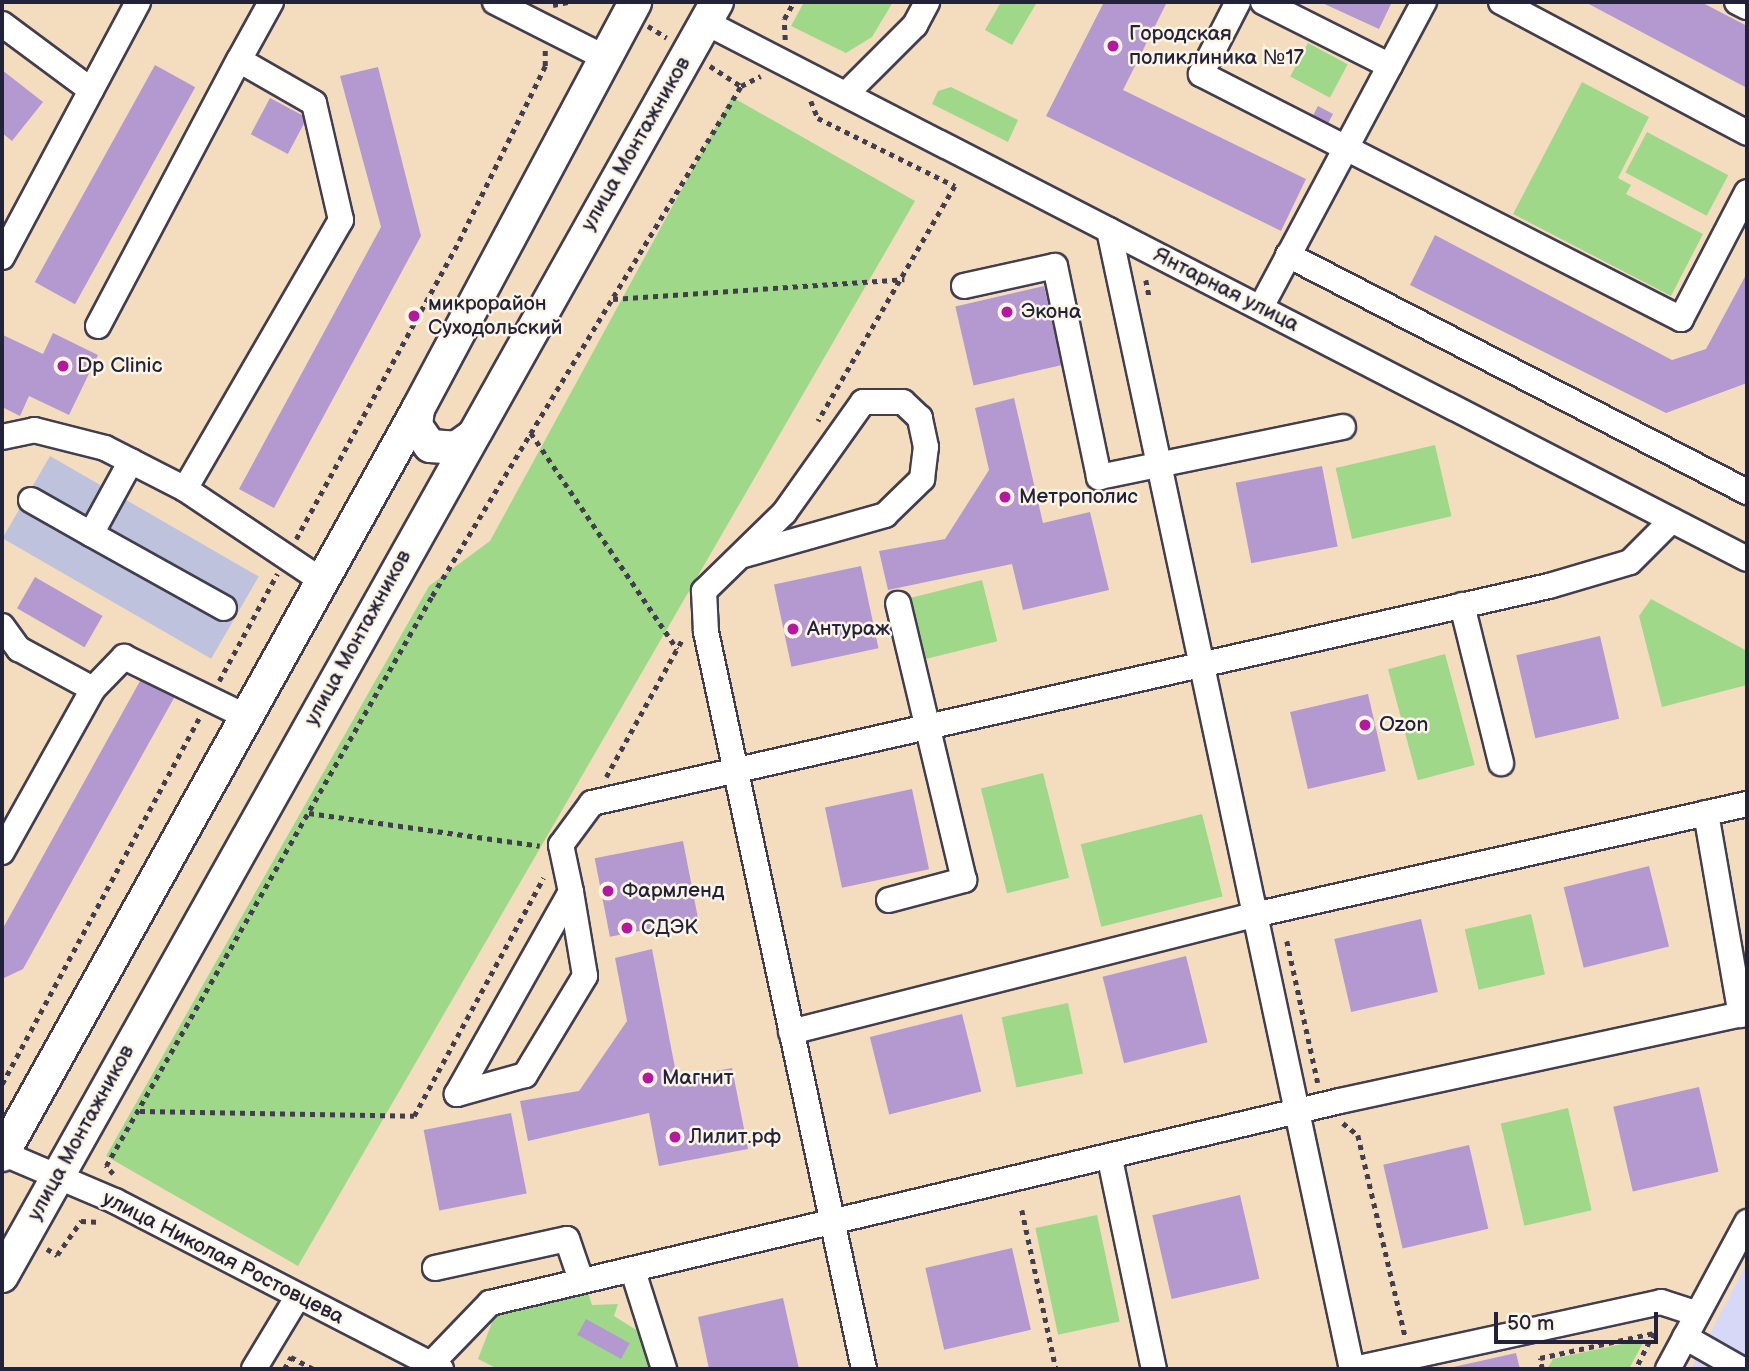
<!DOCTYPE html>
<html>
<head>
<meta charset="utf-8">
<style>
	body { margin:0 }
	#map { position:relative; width:1749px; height:1371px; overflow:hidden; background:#f4ddbf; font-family:"Balsamiq Sans",sans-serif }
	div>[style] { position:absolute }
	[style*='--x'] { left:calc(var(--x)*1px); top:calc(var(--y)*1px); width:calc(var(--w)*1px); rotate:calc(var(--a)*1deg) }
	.built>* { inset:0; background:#d7d7f8 }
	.industrial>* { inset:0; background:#bfc2dd; transform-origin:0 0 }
	.green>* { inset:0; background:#a0d88a; transform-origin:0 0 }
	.building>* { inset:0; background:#b499d1; transform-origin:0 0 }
	.path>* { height:4.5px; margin-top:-2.25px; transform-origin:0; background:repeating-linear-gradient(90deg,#423e4f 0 5px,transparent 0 10px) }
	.roads { filter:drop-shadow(2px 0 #423e4f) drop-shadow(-2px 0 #423e4f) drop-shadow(0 2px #423e4f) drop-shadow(0 -2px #423e4f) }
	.minor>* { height:24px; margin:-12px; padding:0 12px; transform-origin:12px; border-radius:12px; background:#fff }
	.major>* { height:32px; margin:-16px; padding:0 16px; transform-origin:16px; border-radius:16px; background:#fff }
	.dots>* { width:19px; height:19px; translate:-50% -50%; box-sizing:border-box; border:4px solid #fcf5e5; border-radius:50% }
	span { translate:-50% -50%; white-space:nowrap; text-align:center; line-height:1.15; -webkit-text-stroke:5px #fcf5e5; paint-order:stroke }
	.poi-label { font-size:21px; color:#22223b }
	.left { translate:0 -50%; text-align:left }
	.street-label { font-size:21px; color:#22223b }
	.frame { position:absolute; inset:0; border:4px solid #22223b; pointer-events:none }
	.scale { position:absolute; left:1494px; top:1312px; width:164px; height:32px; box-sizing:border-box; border:4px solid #22223b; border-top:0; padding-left:9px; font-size:21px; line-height:24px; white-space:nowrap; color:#22223b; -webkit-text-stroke:5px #fcf5e5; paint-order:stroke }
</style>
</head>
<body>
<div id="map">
	<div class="built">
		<i style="clip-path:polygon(1747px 1263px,1747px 1369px,1691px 1369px,1703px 1347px)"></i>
	</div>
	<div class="industrial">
		<i style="left:50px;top:456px;width:241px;height:95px;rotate:30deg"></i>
	</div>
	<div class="green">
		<i style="clip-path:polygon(804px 2px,893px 2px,872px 37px,846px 53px,791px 26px)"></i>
		<i style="clip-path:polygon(1001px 2px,1037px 2px,1012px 45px,985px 30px)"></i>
		<i style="left:1308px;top:43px;width:45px;height:38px;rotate:28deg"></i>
		<i style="clip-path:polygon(1582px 82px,1649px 117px,1618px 178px,1631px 185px,1626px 194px,1703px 234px,1671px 296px,1513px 214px)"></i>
		<i style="clip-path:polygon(951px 87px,1018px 120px,1008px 142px,932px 104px,938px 91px)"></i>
		<i style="clip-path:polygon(732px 97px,915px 201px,298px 1266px,106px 1156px,429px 586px,490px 541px)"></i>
		<i style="left:1647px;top:132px;width:92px;height:46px;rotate:28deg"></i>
		<i style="left:1435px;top:445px;width:73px;height:102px;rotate:77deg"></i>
		<i style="left:982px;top:580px;width:63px;height:77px;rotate:76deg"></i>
		<i style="clip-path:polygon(1651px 599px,1747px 651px,1747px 685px,1662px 707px,1639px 616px)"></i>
		<i style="left:1445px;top:654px;width:115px;height:59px;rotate:75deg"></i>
		<i style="left:1043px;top:773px;width:108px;height:64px;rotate:76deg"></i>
		<i style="left:1202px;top:814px;width:85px;height:125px;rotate:76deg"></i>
		<i style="left:1531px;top:914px;width:62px;height:68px;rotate:77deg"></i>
		<i style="left:1068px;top:1003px;width:72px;height:68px;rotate:78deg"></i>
		<i style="left:1568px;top:1108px;width:105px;height:69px;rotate:77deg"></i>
		<i style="left:1097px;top:1215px;width:109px;height:63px;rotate:78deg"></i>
		<i style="clip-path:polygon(588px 1292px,592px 1305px,618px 1304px,614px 1316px,654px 1341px,654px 1369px,498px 1369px,478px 1359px,496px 1312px)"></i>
		<i style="clip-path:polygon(1645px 1339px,1629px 1369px,1547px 1369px,1553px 1359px)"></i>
	</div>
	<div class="building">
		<i style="clip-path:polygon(1104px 2px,1167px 2px,1123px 90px,1306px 179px,1281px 231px,1046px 116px)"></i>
		<i style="clip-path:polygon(1320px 2px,1392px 2px,1379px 29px)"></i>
		<i style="clip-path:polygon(1585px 2px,1701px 2px,1747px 26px,1747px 88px)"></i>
		<i style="left:155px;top:65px;width:46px;height:248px;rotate:29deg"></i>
		<i style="clip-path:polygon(378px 67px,421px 236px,274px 508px,239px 489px,381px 227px,340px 76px)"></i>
		<i style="clip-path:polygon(2px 70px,43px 102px,12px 141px,2px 133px)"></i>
		<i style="left:270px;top:98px;width:42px;height:41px;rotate:28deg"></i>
		<i style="left:1318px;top:106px;width:17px;height:17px;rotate:28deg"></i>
		<i style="clip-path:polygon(1435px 235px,1672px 360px,1706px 349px,1747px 273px,1747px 383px,1666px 413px,1410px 285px)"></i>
		<i style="left:1044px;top:286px;width:81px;height:91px;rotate:77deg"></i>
		<i style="clip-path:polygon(53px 333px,98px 355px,69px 415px,29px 396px,20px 416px,2px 407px,3px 335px,43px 354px)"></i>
		<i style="clip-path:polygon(1014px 398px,1043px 523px,1090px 512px,1109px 590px,1023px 610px,1012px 564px,888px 590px,879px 551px,945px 539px,989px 470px,975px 408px)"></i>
		<i style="left:1322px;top:466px;width:82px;height:88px;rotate:79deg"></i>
		<i style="left:861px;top:566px;width:84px;height:89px;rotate:78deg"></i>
		<i style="left:35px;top:577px;width:78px;height:36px;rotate:30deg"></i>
		<i style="left:1600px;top:636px;width:85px;height:86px;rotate:77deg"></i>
		<i style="clip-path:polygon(145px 672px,179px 689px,23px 969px,2px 979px,2px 930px)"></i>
		<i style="left:1368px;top:694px;width:79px;height:80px;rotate:77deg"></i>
		<i style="left:912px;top:789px;width:82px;height:89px;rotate:78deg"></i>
		<i style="left:683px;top:841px;width:80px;height:90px;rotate:79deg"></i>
		<i style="left:1649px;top:866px;width:83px;height:88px;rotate:76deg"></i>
		<i style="left:1421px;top:919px;width:75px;height:89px;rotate:77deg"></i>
		<i style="clip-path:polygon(652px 949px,677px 1078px,732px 1068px,748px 1149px,659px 1166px,649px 1113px,528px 1141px,520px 1101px,579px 1091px,627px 1021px,615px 958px)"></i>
		<i style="left:1186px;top:956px;width:89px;height:86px;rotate:76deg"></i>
		<i style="left:962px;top:1014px;width:80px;height:95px;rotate:76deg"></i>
		<i style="left:1699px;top:1087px;width:87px;height:88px;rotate:77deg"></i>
		<i style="left:511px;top:1113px;width:82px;height:89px;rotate:79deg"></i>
		<i style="left:1469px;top:1145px;width:86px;height:88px;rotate:77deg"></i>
		<i style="left:1240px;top:1195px;width:86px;height:90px;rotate:77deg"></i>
		<i style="left:1012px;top:1248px;width:84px;height:89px;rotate:77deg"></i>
		<i style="clip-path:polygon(783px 1298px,799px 1369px,709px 1369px,698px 1317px)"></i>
		<i style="left:586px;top:1319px;width:50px;height:18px;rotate:29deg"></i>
		<i style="clip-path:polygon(1516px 1353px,1520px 1369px,1450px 1369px,1449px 1368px)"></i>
	</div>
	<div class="path">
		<i style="--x:553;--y:5;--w:15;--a:-11"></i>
		<i style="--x:648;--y:26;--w:22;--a:32"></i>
		<i style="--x:785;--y:40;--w:21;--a:-93"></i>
		<i style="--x:784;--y:19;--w:20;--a:-60"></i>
		<i style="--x:710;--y:66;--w:37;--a:33"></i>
		<i style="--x:811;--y:101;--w:18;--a:68"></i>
		<i style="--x:818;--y:118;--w:153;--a:26.4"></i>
		<i style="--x:955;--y:186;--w:272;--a:120.2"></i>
		<i style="--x:1146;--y:280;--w:16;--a:79"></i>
		<i style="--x:613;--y:299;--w:292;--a:-3.9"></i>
		<i style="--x:531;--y:433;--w:261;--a:55.9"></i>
		<i style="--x:296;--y:539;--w:340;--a:-61.3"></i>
		<i style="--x:459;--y:241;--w:195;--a:-63.8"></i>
		<i style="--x:545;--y:66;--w:16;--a:-90"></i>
		<i style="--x:219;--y:681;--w:122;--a:-61.5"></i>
		<i style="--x:606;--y:777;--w:159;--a:-61"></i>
		<i style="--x:309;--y:813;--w:233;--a:8.1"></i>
		<i style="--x:1287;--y:941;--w:145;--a:77.7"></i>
		<i style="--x:2;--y:1084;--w:418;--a:-61.7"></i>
		<i style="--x:140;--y:1111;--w:274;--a:1"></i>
		<i style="--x:414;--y:1116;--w:271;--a:-61.5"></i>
		<i style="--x:1343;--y:1123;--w:19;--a:39"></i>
		<i style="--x:1358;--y:1135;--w:206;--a:76.8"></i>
		<i style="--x:113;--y:1174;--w:11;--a:-131"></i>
		<i style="--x:106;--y:1166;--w:657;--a:-60.23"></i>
		<i style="--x:432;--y:596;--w:596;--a:-58.79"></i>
		<i style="--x:741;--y:86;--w:22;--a:-27"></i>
		<i style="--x:1022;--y:1210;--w:163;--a:77.9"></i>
		<i style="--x:47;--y:1249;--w:12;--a:31"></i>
		<i style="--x:57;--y:1255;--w:42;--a:-54.8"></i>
		<i style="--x:81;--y:1221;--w:20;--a:3"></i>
		<i style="--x:284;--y:1369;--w:14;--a:-60"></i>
		<i style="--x:291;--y:1357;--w:26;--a:28"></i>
		<i style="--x:1542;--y:1369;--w:11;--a:-100"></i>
		<i style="--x:1540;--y:1358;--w:117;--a:-12.4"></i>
		<i style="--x:1654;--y:1333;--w:40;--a:116.6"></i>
	</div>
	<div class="roads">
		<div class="minor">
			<i style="--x:495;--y:2;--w:122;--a:26.8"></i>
			<i style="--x:1238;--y:2;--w:81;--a:117.2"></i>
			<i style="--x:1201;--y:74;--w:539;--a:27.04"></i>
			<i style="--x:1681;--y:319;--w:143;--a:-62.5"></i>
			<i style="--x:1263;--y:2;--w:142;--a:26.7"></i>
			<i style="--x:1501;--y:2;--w:279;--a:28"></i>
			<i style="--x:1737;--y:2;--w:11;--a:27"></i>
			<i style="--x:705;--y:22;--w:1172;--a:27.26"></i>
			<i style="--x:2;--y:24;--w:111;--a:36.6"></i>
			<i style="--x:846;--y:94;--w:98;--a:-45"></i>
			<i style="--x:915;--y:25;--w:26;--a:-62"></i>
			<i style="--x:1109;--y:230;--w:1165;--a:77.96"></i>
			<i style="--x:1288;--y:255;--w:517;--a:27.31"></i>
			<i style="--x:2;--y:257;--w:289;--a:-61.9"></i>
			<i style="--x:964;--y:286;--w:93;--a:-12.4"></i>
			<i style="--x:1055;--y:266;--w:216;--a:78.2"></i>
			<i style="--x:1099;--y:477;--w:249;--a:-11.6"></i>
			<i style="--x:1261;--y:307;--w:346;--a:-61.9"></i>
			<i style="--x:98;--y:326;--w:301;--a:-62.1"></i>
			<i style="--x:2;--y:437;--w:33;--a:-12"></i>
			<i style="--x:34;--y:430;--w:73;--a:14.2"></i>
			<i style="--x:105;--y:448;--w:90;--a:27.1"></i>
			<i style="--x:185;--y:489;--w:311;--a:-59.9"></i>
			<i style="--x:341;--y:220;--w:120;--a:-103"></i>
			<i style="--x:314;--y:103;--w:86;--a:-150.2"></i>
			<i style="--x:239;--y:60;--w:66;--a:-61.1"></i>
			<i style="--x:131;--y:461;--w:83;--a:118.7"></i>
			<i style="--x:91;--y:534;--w:152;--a:29.1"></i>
			<i style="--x:185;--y:489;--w:164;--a:33.8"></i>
			<i style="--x:31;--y:500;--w:69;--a:29.5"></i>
			<i style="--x:744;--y:555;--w:147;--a:-15.8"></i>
			<i style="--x:885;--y:515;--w:52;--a:-44.2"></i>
			<i style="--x:922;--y:479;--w:32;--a:-83"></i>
			<i style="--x:926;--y:447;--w:30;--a:-102"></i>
			<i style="--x:920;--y:418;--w:23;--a:-137"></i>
			<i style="--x:903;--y:402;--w:40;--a:180"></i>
			<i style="--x:863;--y:402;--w:136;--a:125.4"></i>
			<i style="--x:784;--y:513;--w:112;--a:135.7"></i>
			<i style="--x:704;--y:591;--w:41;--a:87.2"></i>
			<i style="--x:706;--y:632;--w:754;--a:77.9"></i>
			<i style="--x:1462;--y:605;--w:163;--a:76.1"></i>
			<i style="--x:2;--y:626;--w:29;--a:54"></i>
			<i style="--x:19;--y:649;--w:84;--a:28.4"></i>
			<i style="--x:93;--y:689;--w:187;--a:119.2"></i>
			<i style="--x:93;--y:689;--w:45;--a:-45.9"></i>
			<i style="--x:124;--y:657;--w:135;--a:26"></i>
			<i style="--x:1706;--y:813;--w:205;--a:80.2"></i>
			<i style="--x:571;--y:892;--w:85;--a:80.5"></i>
			<i style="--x:585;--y:976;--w:116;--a:121.2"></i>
			<i style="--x:525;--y:1075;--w:71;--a:164.4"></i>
			<i style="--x:457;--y:1094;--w:232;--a:-60.6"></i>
			<i style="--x:571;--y:892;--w:48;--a:-102"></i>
			<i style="--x:561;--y:845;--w:52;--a:-53.6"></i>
			<i style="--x:592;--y:803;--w:981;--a:-12.78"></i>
			<i style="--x:1549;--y:586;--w:84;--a:-16.5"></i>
			<i style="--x:1630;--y:562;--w:59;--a:-45"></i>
			<i style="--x:889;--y:900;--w:78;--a:-14.9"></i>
			<i style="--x:964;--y:880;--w:284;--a:-103.4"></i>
			<i style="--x:791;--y:1032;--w:478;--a:-14.2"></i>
			<i style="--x:1254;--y:915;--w:505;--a:-12.69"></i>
			<i style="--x:2;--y:1153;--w:123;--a:23"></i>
			<i style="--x:115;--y:1201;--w:367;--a:27.3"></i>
			<i style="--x:1110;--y:1159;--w:215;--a:78.2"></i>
			<i style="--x:435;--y:1268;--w:135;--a:-12.4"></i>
			<i style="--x:567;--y:1239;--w:43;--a:71.1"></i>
			<i style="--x:633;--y:1271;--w:103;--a:72.4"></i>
			<i style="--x:1685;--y:1337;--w:64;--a:29.7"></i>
			<i style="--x:431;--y:1364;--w:85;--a:-46"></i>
			<i style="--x:490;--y:1303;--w:874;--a:-13.37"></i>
			<i style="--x:1340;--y:1101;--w:416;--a:-12.2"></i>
			<i style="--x:254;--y:1369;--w:85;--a:-58.9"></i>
			<i style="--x:1354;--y:1369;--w:314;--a:-12.3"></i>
			<i style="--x:1661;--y:1302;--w:38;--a:18"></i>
			<i style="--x:1668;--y:1369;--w:167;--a:-61.7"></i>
		</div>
		<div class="major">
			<i style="--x:418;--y:409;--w:17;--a:97"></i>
			<i style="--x:416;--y:426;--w:24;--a:55"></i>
			<i style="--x:430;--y:446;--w:26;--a:4"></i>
			<i style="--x:456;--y:448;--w:19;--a:-36"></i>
			<i style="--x:2;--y:1155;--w:854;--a:-60.85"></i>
			<i style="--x:418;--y:409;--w:461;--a:-61.9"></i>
			<i style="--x:2;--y:1276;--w:1461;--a:-60.7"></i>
		</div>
	</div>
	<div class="dots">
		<i style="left:1113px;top:46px;background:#b5179e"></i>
		<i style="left:1007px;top:312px;background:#b5179e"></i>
		<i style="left:414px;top:316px;background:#b5179e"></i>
		<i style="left:63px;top:366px;background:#b5179e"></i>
		<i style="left:1005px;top:497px;background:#b5179e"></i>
		<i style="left:793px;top:629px;background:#b5179e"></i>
		<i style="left:1365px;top:725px;background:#b5179e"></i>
		<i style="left:608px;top:891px;background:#b5179e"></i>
		<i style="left:627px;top:928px;background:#b5179e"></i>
		<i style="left:648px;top:1078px;background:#b5179e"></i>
		<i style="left:675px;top:1137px;background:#b5179e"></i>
	</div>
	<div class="poi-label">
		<span class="left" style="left:1129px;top:46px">Городская<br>поликлиника №17</span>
		<span class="left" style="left:428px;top:316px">микрорайон<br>Суходольский</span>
		<span class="left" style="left:1021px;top:312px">Экона</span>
		<span class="left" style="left:77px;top:366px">Dp Clinic</span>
		<span class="left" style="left:1019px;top:497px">Метрополис</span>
		<span class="left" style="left:807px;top:629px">Антураж</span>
		<span class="left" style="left:1379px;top:725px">Ozon</span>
		<span class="left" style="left:622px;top:891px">Фармленд</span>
		<span class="left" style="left:641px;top:928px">СДЭК</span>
		<span class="left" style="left:662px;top:1078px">Магнит</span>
		<span class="left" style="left:689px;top:1137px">Лилит.рф</span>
	</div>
	<div class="street-label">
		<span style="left:636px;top:144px;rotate:-60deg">улица Монтажников</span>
		<span style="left:1226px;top:290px;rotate:27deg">Янтарная улица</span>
		<span style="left:358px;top:638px;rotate:-61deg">улица Монтажников</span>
		<span style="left:81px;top:1133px;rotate:-61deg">улица Монтажников</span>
		<span style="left:223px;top:1258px;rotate:27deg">улица Николая Ростовцева</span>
	</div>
	<div class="frame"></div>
	<div class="scale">50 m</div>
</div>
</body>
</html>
